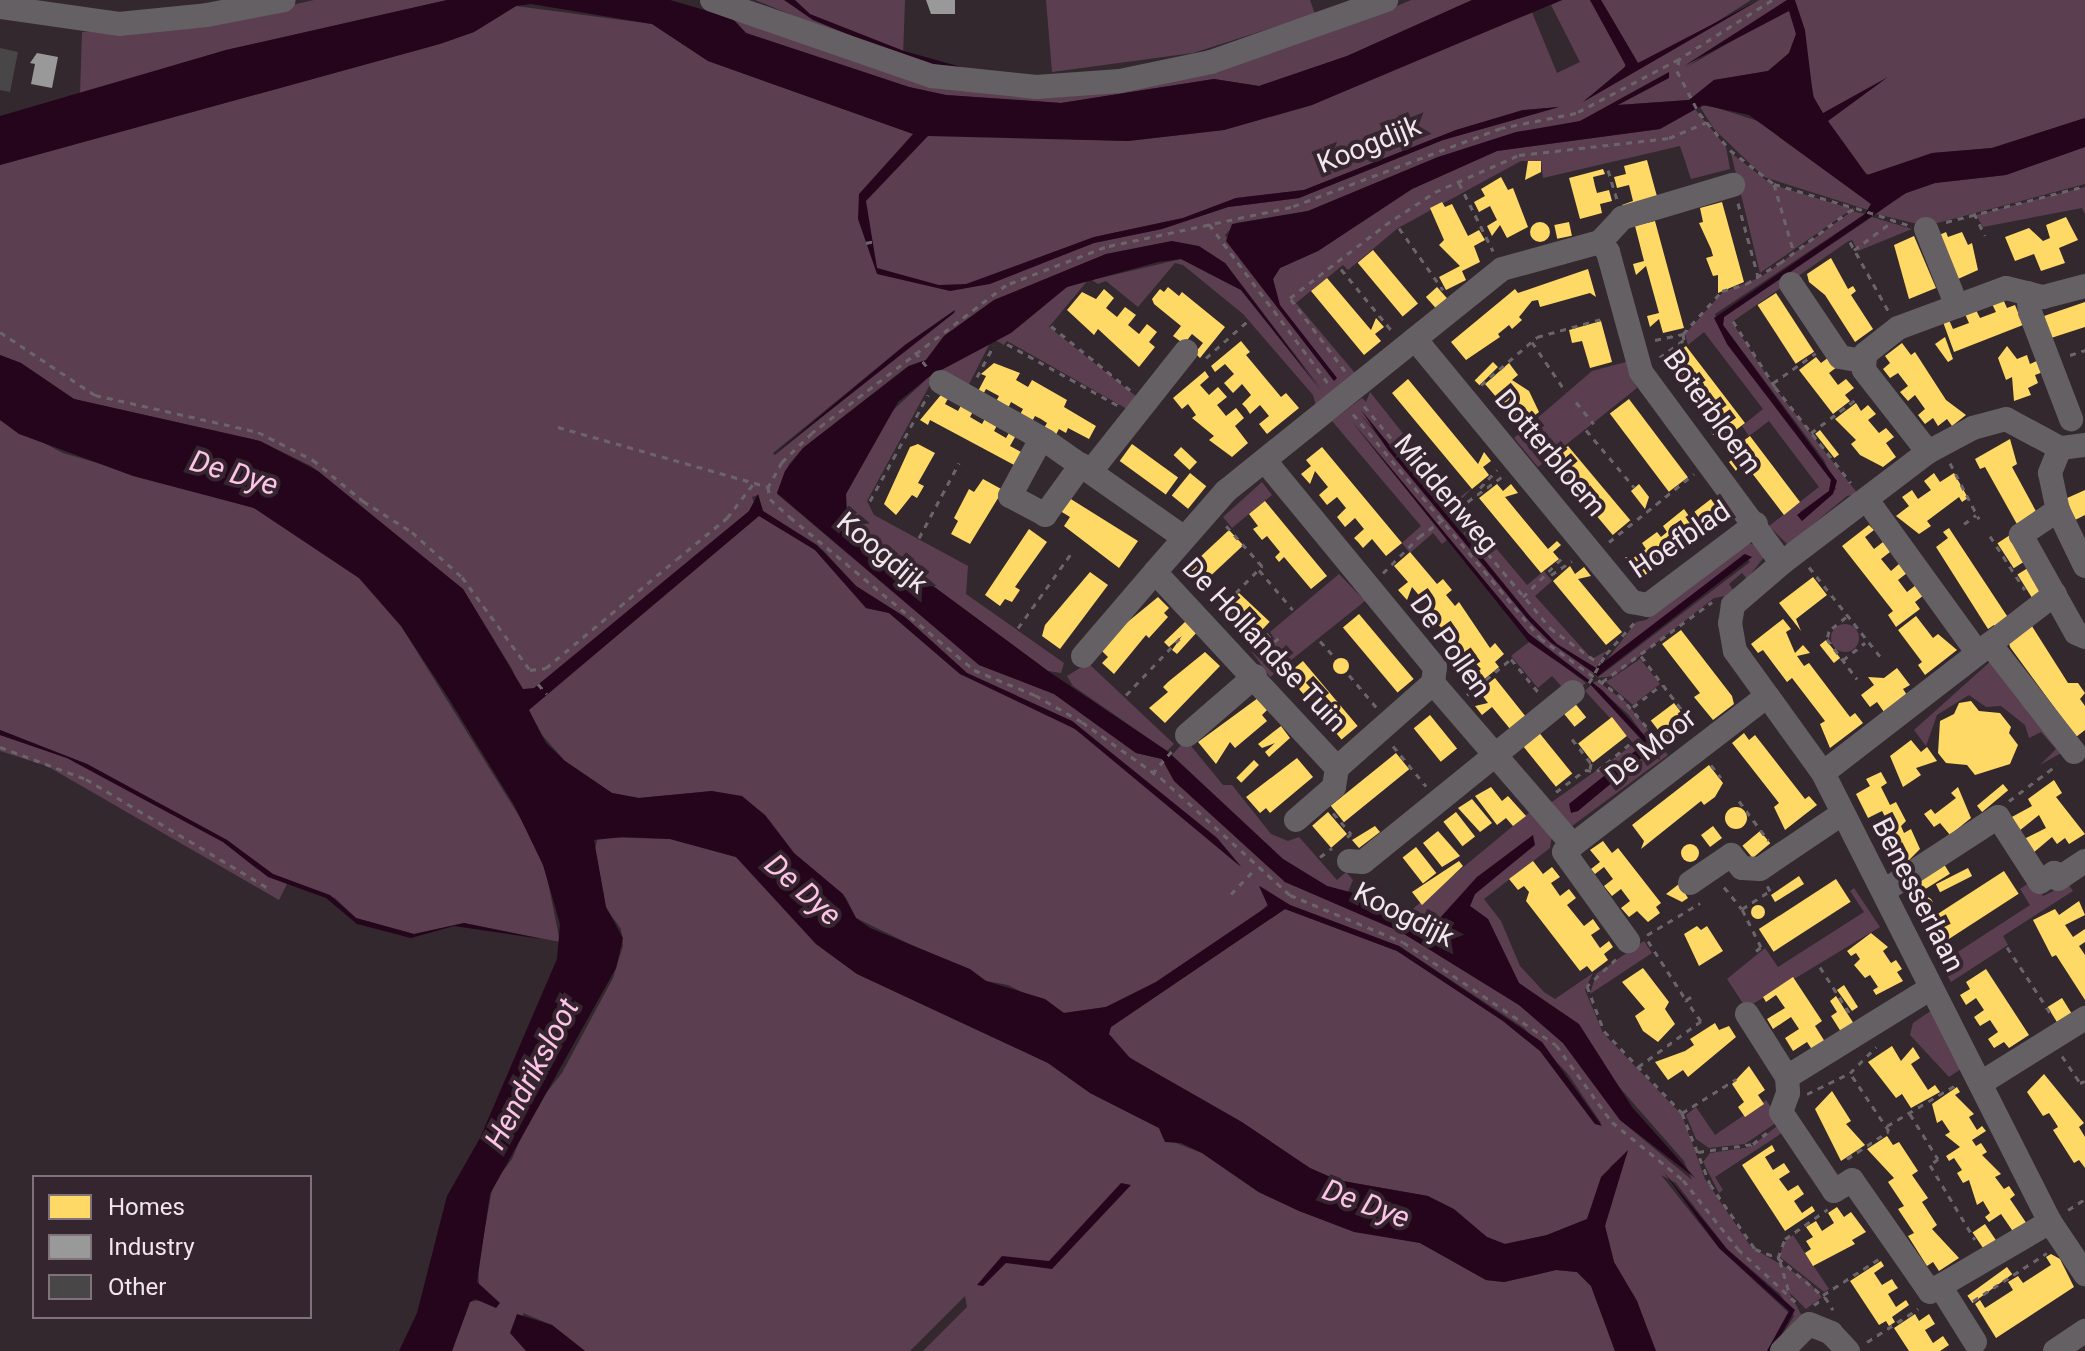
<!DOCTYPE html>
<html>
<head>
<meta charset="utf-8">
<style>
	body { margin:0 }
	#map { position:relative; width:2085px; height:1351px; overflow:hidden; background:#32282e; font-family:Roboto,sans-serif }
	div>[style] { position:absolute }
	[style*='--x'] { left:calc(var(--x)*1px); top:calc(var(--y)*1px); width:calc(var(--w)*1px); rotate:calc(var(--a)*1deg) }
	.green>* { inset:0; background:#5b3f51 }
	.round { border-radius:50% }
	.water>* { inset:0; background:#25051c }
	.homes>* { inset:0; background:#ffd966; transform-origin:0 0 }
	.industry>* { inset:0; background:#999 }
	.building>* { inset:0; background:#494647 }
	.path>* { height:3px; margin-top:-1.5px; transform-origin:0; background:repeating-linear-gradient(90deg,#6b6569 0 6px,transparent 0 12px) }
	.minor>* { height:24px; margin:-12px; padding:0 12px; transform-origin:12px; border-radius:12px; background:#656063 }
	span { translate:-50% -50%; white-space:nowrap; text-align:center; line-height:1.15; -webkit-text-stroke:8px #35252f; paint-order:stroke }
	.street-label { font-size:28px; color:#f1e6ec }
	.water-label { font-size:30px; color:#fdc4e7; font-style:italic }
	.legend { position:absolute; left:32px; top:1175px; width:280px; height:144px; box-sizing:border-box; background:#35252f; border:2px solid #80727b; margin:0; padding:10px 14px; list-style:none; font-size:24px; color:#f1e6ec }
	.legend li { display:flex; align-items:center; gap:16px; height:40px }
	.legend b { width:40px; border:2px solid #80727b }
</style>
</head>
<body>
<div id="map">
	<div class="green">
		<i style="clip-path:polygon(314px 0,447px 0,226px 50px,80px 94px,82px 32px,211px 23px)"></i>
		<i style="clip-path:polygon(755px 0,905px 0,903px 57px,816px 25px)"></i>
		<i style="clip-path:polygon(1046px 0,1310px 0,1315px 14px,1193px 53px,1052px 72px)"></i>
		<i style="clip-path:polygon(1411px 0,1472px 0,1347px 56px,1259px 86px,1214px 79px,1061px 103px,946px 95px,909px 87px,746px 33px,732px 18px,1047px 96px,1376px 15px)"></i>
		<i style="clip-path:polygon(evenodd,1562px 0,1590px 0,1626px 63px,1622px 73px,1582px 102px,1759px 0,1787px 0,1685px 68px,1774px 17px,1790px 0,2085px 0,2085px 118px,1992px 148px,1932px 153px,1873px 176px,1862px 172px,1816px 107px,1795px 2px,1791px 13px,1796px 34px,1789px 53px,1768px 71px,1714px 80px,1689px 100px,1618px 105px,1580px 121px,1438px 157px,1308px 211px,1236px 223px,1225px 235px,1334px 381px,1279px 305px,1273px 279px,1280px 268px,1318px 251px,1412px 189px,1497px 151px,1660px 129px,1695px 109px,1726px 147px,1730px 169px,1691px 179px,1680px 146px,1543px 178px,1541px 161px,1521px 161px,1398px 228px,1348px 270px,1343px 265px,1296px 303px,1355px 373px,1316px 406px,1313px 395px,1243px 314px,1183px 265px,1175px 263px,1138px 307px,1106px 281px,1098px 284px,1092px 280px,1181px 259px,1241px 290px,1323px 391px,1225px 263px,1172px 241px,1106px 254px,994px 300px,944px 336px,926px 360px,908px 366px,803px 448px,789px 464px,777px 494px,979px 665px,1054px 694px,1136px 753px,1162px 759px,1175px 781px,1285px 882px,1401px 932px,1519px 1005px,1563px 1043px,1620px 1120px,1692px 1180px,1684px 1161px,1550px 1008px,1519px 983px,1488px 919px,1470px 906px,1475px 894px,1534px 845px,1477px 877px,1433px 928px,1426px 931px,1403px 917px,1531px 811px,1552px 836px,1550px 848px,1484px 899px,1501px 921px,1520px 966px,1544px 992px,1555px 999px,1593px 973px,1585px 990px,1603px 1033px,1682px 1115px,1705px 1179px,1751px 1247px,1807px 1280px,1822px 1297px,1806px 1309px,1789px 1292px,1803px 1318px,1772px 1351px,1794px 1316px,1780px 1294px,1727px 1249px,1676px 1183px,1661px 1175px,1719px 1248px,1790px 1314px,1767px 1351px,1656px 1351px,1651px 1346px,1637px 1301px,1614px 1262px,1605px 1226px,1614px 1182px,1628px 1152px,1611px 1166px,1587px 1219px,1547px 1235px,1505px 1244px,1487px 1237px,1428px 1196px,1337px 1180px,1310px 1168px,1121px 1052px,1108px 1034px,1111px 1027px,1285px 909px,1397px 951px,1503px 1021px,1540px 1051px,1595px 1124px,1601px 1123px,1568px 1074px,1524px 1028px,1399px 946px,1290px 905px,1260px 886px,1269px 903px,1261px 911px,1156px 982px,1106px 1007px,1064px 1013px,1008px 985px,986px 981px,856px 918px,846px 898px,794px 853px,765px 815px,712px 791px,639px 798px,612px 793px,565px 761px,535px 727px,512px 669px,463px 589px,311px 466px,260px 441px,74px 399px,21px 363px,0 355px,0 165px,439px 44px,474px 32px,516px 6px,652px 24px,708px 61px,914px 134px,1128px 141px,1224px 130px,1312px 105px,1531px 10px,1557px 73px,1580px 62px,1551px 5px,1562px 0,1559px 107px,1443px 140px,1299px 198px,1228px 207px,1162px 229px,1094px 243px,985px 284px,987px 278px,1094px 237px,1183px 218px,1236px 198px,1304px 190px,1456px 130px,1523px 110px,1559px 107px,1562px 0,955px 310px,775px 455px,773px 453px,905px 345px,955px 310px,1562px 0,758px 495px,763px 511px,823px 550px,856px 586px,905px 617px,967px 673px,1072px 721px,1217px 838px,1241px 866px,1082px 734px,1054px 715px,960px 674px,889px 613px,866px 608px,815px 550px,759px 516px,752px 497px,758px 495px)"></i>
		<i style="clip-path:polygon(1601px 0,1751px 0,1682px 44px,1638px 63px)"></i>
		<i style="clip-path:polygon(1708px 105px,1767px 124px,1871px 204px,1868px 210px,1764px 177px,1714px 129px,1700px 107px)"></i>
		<i style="clip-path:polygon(2085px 147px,2085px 184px,1926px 226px,1876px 214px,1901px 195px,1935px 183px,2006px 175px)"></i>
		<i style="clip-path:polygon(1731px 153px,1771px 184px,1852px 209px,1760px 273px)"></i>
		<i style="clip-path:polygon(2085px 187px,2085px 214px,2082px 208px,1983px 227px,1976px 215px)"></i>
		<i style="clip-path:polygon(1852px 211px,1865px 214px,1715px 314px,1727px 344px,1831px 480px,1829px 491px,1800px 512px,1802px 521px,1836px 489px,1824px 460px,1723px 325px,1724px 317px,1872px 217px,1912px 229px,1858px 251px,1852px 240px,1847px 242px,1732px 322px,1775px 388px,1858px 494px,1847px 496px,1788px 545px,1769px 526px,1819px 487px,1769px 421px,1749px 436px,1742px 426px,1763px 409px,1704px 332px,1688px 345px,1685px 334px,1723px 292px,1761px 277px)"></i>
		<i style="clip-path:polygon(1088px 280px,1049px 327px,1137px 397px,1127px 409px,1007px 341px,1004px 345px,995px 340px,1067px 287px)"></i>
		<i style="clip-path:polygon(990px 343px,966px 390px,935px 373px,977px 351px)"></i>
		<i style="clip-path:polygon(1626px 362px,1637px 388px,1538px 467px,1514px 438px,1592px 371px)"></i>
		<i style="clip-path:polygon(930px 376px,933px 379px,867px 501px,874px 515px,968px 566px,966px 594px,1064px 663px,1061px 673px,1048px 671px,864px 535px,847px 517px,846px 494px,890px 413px)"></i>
		<i style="clip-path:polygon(1370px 392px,1456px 500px,1472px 488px,1448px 514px,1408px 466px,1387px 443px,1359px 413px,1530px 622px,1594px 673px,1589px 680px,1529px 634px,1350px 420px,1447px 540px,1442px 544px,1433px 533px,1410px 553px,1402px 543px,1421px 526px,1332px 421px,1362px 398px,1366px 402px)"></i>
		<i style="clip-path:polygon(0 420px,63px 453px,254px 508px,359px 578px,401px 626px,532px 837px,546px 872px,560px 942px,464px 923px,414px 934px,356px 918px,335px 898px,273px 874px,227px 840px,87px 764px,0 730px)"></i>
		<i style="clip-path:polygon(1262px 482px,1272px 495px,1232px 528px,1223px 517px)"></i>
		<i style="clip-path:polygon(1462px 508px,1527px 585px,1544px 571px,1552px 581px,1535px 596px,1592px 659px,1606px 651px,1596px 668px,1557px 644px,1530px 616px,1451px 518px)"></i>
		<i style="clip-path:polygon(1747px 543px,1756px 545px,1764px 557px,1747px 579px,1742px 573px,1729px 584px,1733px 590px,1725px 596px,1714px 598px,1614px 676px,1597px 678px,1750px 562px,1744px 554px,1600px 669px,1636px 622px,1646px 620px)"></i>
		<i style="clip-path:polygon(1339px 574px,1365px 601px,1270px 677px,1252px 652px,1266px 636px,1275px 640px,1270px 632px)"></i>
		<i class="round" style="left:1831px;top:624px;width:28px;height:28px"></i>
		<i style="clip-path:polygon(1529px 642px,1561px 664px,1586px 683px,1579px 689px,1562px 687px,1552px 676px,1538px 688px,1511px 656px)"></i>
		<i style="clip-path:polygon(1640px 659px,1660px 684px,1633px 705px,1606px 682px)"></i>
		<i style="clip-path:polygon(1992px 660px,2063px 752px,2040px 765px,2056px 749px,2041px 732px,2029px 738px,2025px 725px,2001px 706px,1986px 707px,1969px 695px,1937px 715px,1926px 746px,1914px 730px)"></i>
		<i style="clip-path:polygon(1088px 663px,1174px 744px,1167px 751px,1073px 686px,1067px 676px)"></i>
		<i style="clip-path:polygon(1597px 681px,1626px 702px,1668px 755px,1572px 826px,1549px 804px,1634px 744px,1585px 691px,1591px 685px,1646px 745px,1569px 804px,1578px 811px,1651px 745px,1629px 715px,1593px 683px)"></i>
		<i style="clip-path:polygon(0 735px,67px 758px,223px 842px,257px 869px,287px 884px,279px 900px,47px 766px,0 751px)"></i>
		<i style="clip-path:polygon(1181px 745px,1191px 746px,1223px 785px,1232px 785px,1271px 834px,1288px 841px,1299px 837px,1337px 880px,1346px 872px,1353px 880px,1348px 892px,1327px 886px,1283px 859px,1172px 755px)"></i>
		<i style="clip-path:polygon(598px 837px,670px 839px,736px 857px,816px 944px,857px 974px,1048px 1063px,1090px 1093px,1159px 1128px,1163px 1138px,1202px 1153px,1258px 1192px,1299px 1211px,1357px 1231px,1420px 1243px,1486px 1280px,1504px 1282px,1556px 1270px,1577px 1272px,1591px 1286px,1615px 1351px,923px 1351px,967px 1307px,965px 1296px,910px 1351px,585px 1351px,552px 1325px,523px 1313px,526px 1351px,452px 1351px,470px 1302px,480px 1300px,478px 1266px,493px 1184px,512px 1159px,532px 1111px,562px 1073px,613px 978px,623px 946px,621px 929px,606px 908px,595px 849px)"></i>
		<i style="clip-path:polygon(2033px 880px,2043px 896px,2068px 884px,2073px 891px,2003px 936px,2008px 945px,1951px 982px,1928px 942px,1933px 939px,1947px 959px,2030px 905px,2020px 889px)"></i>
		<i style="clip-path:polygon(1854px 888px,1880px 927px,1746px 1008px,1727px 979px,1765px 948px,1778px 967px,1864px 912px,1850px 891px)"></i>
		<i style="clip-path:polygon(1644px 941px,1652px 953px,1590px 994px,1596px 974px)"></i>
		<i style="clip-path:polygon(1932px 1010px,1961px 1069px,1949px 1077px,1910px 1035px,1913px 1023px)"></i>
		<i style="clip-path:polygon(1766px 1100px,1780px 1120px,1745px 1144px,1709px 1148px,1696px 1139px,1686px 1115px,1696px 1107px,1715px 1135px)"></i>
		<i style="clip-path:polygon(1781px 1123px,1785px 1129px,1779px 1135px,1715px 1177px,1723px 1190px,1719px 1193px,1703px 1162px,1710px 1153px,1750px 1147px)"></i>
		<i style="clip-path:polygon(1793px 1235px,1829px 1289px,1824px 1292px,1780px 1257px,1783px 1243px)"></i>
	</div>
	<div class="water">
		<i style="clip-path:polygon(447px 0,670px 0,732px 18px,746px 33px,909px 87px,946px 95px,1061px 103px,1214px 79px,1259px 86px,1347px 56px,1472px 0,1562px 0,1312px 105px,1224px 130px,1128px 141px,928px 136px,866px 201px,877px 268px,939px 285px,966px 284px,1094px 237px,1183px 218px,1236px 198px,1304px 190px,1456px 130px,1523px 110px,1559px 107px,1443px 140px,1299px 198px,1228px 207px,1162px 229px,1094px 243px,990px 284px,950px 291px,877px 274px,858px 219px,859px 194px,913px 134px,708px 61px,652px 24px,531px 4px,516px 6px,474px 32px,440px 44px,0 165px,0 116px,226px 50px)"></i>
		<i style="clip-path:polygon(784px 0,795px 0,810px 14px,904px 51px,961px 67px,960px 71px,908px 59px,813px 20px)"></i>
		<i style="clip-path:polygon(1590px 0,1601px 0,1638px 63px,1759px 0,1583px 102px,1626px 66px)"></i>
		<i style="clip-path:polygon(1787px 0,1795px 0,1805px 30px,1813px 96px,1823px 113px,1888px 77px,1828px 121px,1867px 175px,1932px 153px,1992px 148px,2085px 118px,2085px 147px,2006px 175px,1935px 183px,1906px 193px,1724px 317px,1723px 325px,1837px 481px,1833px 494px,1802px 521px,1797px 515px,1829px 491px,1831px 480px,1727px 344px,1714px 318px,1865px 214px,1871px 204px,1749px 115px,1703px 105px,1660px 129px,1497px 151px,1412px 189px,1318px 251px,1280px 268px,1273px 279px,1280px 305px,1337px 378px,1334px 381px,1226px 241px,1232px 224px,1308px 211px,1438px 157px,1516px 132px,1580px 121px,1669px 72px,1669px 78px,1618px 105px,1689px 100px,1714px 80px,1768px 71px,1789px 53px,1796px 34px,1789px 11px,1684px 66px)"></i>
		<i style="clip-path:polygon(1172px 241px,1199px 246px,1225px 263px,1322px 392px,1241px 290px,1181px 259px,1158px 262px,1067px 287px,1011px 333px,930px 376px,898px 402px,846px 494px,847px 517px,864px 535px,1048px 671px,1167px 751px,1283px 859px,1327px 886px,1384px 901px,1414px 925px,1429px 930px,1477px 877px,1533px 835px,1535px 845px,1475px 894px,1470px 906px,1488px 919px,1519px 983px,1579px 1024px,1632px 1107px,1695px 1178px,1620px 1120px,1563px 1043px,1519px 1005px,1401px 932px,1285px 882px,1174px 781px,1162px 759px,1136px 753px,1054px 694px,979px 665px,777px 493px,785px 471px,803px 448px,909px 366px,926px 360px,944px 336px,994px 300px,1106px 254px)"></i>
		<i style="clip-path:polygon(955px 310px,954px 313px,772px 456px,905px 345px)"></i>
		<i style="clip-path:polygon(0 355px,21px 363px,74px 399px,260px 441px,318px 471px,463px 589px,523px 689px,534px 688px,749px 511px,758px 494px,763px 511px,817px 545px,856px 586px,905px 617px,967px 673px,1072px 721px,1217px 838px,1241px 867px,1075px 729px,960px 674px,889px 613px,866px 608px,815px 550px,759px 516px,529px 710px,546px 743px,565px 761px,612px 793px,639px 798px,712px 791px,742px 796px,765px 815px,794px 853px,843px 894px,856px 918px,870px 928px,970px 969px,986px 981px,1045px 999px,1064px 1013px,1106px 1007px,1156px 982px,1268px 906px,1259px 886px,1290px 905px,1399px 946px,1542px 1042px,1602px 1126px,1595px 1124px,1540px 1051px,1503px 1021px,1397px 951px,1285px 909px,1111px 1027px,1109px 1034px,1130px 1058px,1242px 1122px,1310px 1168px,1337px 1180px,1428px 1196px,1454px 1209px,1487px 1237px,1505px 1244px,1547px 1235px,1587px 1219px,1601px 1177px,1628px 1150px,1605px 1226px,1614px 1262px,1637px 1301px,1656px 1351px,1615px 1351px,1591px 1286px,1577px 1272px,1556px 1270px,1504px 1282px,1486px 1280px,1420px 1243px,1354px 1232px,1299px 1211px,1259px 1192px,1202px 1153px,1181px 1143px,1165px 1142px,1159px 1128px,1090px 1093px,1048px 1063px,857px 974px,816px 944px,736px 857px,670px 839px,623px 837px,594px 840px,606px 907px,623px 938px,616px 968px,490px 1194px,477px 1282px,500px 1303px,496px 1308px,475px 1299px,470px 1302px,452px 1351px,399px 1351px,417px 1313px,447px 1196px,480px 1138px,557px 959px,560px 924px,543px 865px,514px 805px,449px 699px,401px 626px,359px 578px,254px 508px,133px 476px,19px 434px,0 420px)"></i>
		<i style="clip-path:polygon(1361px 410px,1530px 616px,1557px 644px,1596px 668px,1745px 554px,1752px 557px,1598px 676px,1550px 642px,1530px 622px,1388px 450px)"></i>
		<i style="clip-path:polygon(1351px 420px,1529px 634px,1602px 690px,1645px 736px,1649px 752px,1578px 811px,1571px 813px,1569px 804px,1645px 743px,1591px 685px,1529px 642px)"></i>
		<i style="clip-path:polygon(0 730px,87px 764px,227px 840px,273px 874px,330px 895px,356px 918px,414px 934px,464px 923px,542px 939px,454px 926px,411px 938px,357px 924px,326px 898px,268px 877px,223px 842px,67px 758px,0 735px)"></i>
		<i style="clip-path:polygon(1663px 1171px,1727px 1249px,1795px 1310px,1772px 1351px,1767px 1351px,1789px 1311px,1719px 1248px)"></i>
		<i style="clip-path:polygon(1121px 1183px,1131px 1185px,1052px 1269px,1006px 1263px,983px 1286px,977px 1285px,1002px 1256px,1049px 1261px)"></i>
		<i style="clip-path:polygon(517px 1314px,552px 1325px,585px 1351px,526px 1351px,510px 1333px)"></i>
	</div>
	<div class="homes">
		<i style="clip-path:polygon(1647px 160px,1658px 200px,1623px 210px,1622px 205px,1633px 201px,1629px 185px,1617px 188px,1614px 177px,1626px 174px,1624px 166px)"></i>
		<i style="clip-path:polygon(1528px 161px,1541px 161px,1541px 172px,1525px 180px)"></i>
		<i style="clip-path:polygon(1603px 169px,1605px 174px,1593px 177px,1595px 186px,1597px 193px,1609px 190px,1612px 201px,1600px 204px,1602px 213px,1580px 219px,1569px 178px)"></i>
		<i style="clip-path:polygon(1501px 177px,1508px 190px,1513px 188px,1528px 227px,1507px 238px,1500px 225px,1492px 236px,1487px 226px,1497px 220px,1490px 206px,1479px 212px,1474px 202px,1485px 196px,1481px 189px)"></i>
		<i style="clip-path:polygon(1442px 202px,1445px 207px,1452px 204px,1468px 236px,1479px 230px,1485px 240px,1474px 246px,1480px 262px,1462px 271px,1466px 280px,1446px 290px,1439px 277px,1460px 266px,1439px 245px,1444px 240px,1430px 208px)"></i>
		<i style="clip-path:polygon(1722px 202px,1744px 282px,1718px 293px,1718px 275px,1713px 276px,1706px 258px,1713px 256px,1711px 249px,1699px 223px,1703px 222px,1700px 208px)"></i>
		<i style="clip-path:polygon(2066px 217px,2078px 240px,2059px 248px,2065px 263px,2041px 271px,2034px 254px,2015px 261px,2005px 237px,2029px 228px,2043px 241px,2050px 238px,2046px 225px)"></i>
		<i style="clip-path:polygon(1655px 221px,1684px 328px,1663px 333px,1659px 319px,1650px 327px,1647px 316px,1659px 313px,1646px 266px,1636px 275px,1633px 264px,1644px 261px,1635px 226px)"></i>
		<i class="round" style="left:1530px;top:222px;width:20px;height:20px"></i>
		<i style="left:1569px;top:222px;width:14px;height:15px;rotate:78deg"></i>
		<i style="clip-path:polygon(1946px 232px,1948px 237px,1962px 232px,1968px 245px,1972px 243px,1978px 270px,1958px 279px,1937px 236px)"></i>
		<i style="clip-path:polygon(1914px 236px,1936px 288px,1909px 299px,1894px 245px)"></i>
		<i style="left:1373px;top:250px;width:70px;height:20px;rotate:50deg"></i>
		<i style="clip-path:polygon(1831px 258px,1848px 289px,1853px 286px,1856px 291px,1851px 295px,1873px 329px,1855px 342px,1825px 295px,1809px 282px,1807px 274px)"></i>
		<i style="clip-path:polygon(1588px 269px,1596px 297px,1590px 293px,1540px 307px,1538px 300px,1532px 301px,1519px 317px,1522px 320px,1512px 329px,1509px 325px,1498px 334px,1500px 337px,1466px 360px,1451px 342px,1515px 289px,1518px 293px)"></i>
		<i style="clip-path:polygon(1327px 278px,1371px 330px,1376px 318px,1384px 327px,1375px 334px,1381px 341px,1364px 355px,1311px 291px)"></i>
		<i style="clip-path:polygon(1168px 287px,1179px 296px,1182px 292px,1225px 327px,1200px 358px,1195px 353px,1203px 343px,1192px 334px,1184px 344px,1173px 336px,1181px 326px,1154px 304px,1152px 299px,1160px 289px,1164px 292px)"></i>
		<i style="left:1437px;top:287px;width:15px;height:15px;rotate:48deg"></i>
		<i style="clip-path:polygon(1104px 289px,1114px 298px,1106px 308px,1117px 317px,1125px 307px,1136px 315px,1128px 325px,1139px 334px,1147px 324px,1157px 332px,1149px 342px,1155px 347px,1139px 367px,1098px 329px,1094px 335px,1067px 310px,1082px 292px,1096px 299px)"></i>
		<i style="left:1776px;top:293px;width:70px;height:22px;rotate:57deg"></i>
		<i style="clip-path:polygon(2003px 299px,2007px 308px,2015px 305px,2023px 325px,1954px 352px,1943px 322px,1949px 320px,1953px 329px,1969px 323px,1965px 314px,1976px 310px,1980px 318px,1996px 312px,1992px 304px)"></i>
		<i style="clip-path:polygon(2085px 302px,2085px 327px,2051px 338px,2044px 316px)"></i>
		<i style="clip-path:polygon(1601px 321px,1612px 362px,1590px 368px,1582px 341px,1572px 343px,1569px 330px)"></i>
		<i style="clip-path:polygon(1945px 337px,1953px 359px,1948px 362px,1935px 344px)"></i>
		<i style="clip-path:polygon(1241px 341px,1250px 352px,1246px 355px,1281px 397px,1286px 393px,1299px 408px,1267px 434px,1259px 424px,1269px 416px,1260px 405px,1250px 414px,1246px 408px,1242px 404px,1251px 395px,1242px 384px,1233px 393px,1224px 383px,1234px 374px,1225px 364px,1215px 372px,1211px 366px)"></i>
		<i style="clip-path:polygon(1902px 343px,1911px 355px,1915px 352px,1946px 400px,1966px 415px,1952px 426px,1947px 419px,1938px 426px,1933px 418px,1925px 424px,1918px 415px,1925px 409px,1915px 395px,1908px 401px,1900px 392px,1908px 386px,1898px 373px,1890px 378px,1883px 369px,1890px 363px,1885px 356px)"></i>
		<i style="clip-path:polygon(1686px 346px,1745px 423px,1728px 436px,1722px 429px,1713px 435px,1710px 431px,1720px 423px,1669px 359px)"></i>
		<i style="clip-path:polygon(2007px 346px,2017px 359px,2027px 355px,2030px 364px,2039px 360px,2043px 372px,2035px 375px,2038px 383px,2028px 388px,2031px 395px,2014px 401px,2012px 377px,2006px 380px,1998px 358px)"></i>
		<i style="clip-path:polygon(1816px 357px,1821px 363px,1829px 357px,1837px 367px,1829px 373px,1838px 385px,1846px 379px,1854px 388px,1845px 395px,1850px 401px,1833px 414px,1799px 370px)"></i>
		<i style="left:1493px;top:362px;width:7px;height:26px;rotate:45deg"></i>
		<i style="clip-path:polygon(994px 363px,1020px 373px,1016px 380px,1028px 387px,1032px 380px,1067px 400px,1064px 407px,1096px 426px,1089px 439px,1068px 428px,1066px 433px,1059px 429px,1053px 440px,1041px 433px,1047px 423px,1041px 419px,1035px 416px,1029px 427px,1017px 420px,1023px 409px,1011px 402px,1005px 414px,993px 407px,999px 396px,986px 389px,980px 400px,975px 397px,986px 376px,981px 374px)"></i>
		<i style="clip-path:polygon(1509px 363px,1518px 375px,1512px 380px,1529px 391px,1539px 412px,1521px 426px,1485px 384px)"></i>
		<i style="clip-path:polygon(1205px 371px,1209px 377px,1200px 385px,1209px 395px,1218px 387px,1227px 397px,1217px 405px,1222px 411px,1226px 416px,1236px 408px,1244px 418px,1235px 426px,1248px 443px,1232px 457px,1209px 440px,1214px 436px,1192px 418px,1196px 415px,1188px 404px,1182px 409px,1173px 398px)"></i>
		<i style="clip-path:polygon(1408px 379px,1478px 464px,1484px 452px,1491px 461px,1483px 467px,1489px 475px,1472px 489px,1392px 393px)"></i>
		<i style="clip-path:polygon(945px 390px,951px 393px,945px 404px,958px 411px,964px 400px,976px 406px,970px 417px,982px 424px,988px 413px,1000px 420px,994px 431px,1006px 438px,1013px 426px,1019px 430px,1010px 446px,1023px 453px,1016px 466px,930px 420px,928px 425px,920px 420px)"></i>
		<i style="left:1629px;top:399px;width:98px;height:24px;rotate:53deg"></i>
		<i style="clip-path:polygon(1856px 403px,1861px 411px,1868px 405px,1876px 414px,1868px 420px,1879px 433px,1886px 428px,1894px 437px,1886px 443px,1896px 457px,1883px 467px,1860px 455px,1851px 444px,1856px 440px,1835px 419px)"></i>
		<i style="left:1820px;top:430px;width:31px;height:6px;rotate:52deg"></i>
		<i style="clip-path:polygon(1750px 436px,1800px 502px,1784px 515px,1742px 460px,1736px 471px,1729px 462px,1737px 456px,1732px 449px)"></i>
		<i style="clip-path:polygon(2010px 439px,2017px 464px,2012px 467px,2038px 515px,2018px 526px,1985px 467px,1980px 469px,1975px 459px)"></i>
		<i style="clip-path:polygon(918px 444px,935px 453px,918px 483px,924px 486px,917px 498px,912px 495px,896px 515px,884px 504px,910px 447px)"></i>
		<i style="left:1132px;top:444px;width:57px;height:21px;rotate:36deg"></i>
		<i style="left:1568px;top:446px;width:97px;height:23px;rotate:50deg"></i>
		<i style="left:1181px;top:447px;width:22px;height:11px;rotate:43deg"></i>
		<i style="clip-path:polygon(1322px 447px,1402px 543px,1386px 556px,1372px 539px,1363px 548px,1358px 542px,1354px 538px,1364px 529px,1355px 518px,1345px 527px,1337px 517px,1346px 508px,1337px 497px,1327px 505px,1319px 495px,1328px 487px,1315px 471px,1310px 484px,1301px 474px,1311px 466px,1306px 460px)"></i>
		<i style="left:1190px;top:473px;width:21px;height:29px;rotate:39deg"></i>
		<i style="clip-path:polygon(1934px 473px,1940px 482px,1954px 473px,1968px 498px,1962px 502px,1959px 497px,1927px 521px,1931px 526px,1919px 534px,1896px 516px,1909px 506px,1902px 497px,1912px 490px,1918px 499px,1931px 490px,1924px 481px)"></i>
		<i style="clip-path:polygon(983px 479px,1003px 490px,970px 544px,951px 534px,958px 521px,954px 518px,969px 489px,974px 492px)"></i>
		<i style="clip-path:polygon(1497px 484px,1503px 491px,1511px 484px,1518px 493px,1505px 497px,1548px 549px,1557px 541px,1561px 545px,1553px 552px,1559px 559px,1541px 573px,1479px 498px)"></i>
		<i style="clip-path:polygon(1639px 484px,1649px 497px,1645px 509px,1631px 491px)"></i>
		<i style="clip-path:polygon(2085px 490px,2085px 515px,2075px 520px,2065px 499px)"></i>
		<i style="clip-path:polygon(1066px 496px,1138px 541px,1119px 568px,1064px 526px,1070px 517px,1057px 509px)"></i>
		<i style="clip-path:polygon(1711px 499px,1726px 517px,1641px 578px,1625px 557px,1632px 559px,1646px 549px,1642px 543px,1657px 532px,1661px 537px,1667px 532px,1663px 526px,1684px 509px,1689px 516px)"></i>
		<i style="clip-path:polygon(1265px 501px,1327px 576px,1311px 589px,1284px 557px,1279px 562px,1275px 557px,1280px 552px,1267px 536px,1262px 540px,1253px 529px,1258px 526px,1249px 514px)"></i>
		<i style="clip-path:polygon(1869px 525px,1874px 530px,1865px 537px,1874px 549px,1883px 542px,1887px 547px,1890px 552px,1881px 559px,1891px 571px,1899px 564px,1907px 573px,1898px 580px,1907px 592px,1916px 585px,1924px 595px,1915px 602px,1920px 609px,1896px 627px,1888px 615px,1893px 611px,1842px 546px)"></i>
		<i style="clip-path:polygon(1949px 528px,2011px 622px,1999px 631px,1994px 625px,1988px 629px,1936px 547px,1948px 538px,1943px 532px)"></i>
		<i style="clip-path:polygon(1029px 529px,1047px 542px,1015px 587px,1020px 590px,1012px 602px,1005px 599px,1000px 606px,985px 595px)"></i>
		<i style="left:1229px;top:530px;width:21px;height:56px;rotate:47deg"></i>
		<i style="left:2010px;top:535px;width:30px;height:15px;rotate:57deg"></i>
		<i style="clip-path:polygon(1410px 552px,1437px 584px,1443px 579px,1452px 590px,1446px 595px,1455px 606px,1459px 602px,1490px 648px,1495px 643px,1504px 654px,1495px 662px,1499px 667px,1476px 686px,1469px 679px,1481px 669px,1469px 656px,1460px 664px,1451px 654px,1461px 645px,1435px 622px,1439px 619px,1412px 587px,1407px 600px,1398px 590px,1408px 582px,1394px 566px)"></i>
		<i style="clip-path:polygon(1570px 566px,1575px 574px,1584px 567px,1591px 576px,1578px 579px,1622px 632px,1606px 645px,1553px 581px)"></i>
		<i style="left:2031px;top:566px;width:31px;height:16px;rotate:58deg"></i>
		<i style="clip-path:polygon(1090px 572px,1108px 585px,1060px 649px,1042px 636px,1045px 625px)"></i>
		<i style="clip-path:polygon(1813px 577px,1827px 595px,1796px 619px,1801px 631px,1779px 603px)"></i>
		<i style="left:1239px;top:593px;width:42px;height:21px;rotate:43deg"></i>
		<i style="clip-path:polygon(1158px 597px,1169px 608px,1164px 613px,1168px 617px,1149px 638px,1146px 635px,1114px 674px,1102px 663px,1108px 657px,1102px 651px,1119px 629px)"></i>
		<i style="left:1359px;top:614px;width:85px;height:21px;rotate:50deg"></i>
		<i style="clip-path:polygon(1916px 616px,1933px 638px,1938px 634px,1957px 650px,1925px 675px,1918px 665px,1922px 662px,1898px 630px)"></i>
		<i style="clip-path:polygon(1783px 619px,1791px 629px,1786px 632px,1795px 653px,1803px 645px,1810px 653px,1797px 656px,1804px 666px,1809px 663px,1850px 717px,1855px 713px,1863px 723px,1830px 748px,1820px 724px,1825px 721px,1792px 678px,1787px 682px,1763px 650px,1758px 653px,1751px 644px)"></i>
		<i style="clip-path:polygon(1187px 620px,1198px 631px,1177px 654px,1172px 650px,1182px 636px,1169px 647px,1164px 642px)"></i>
		<i style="clip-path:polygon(2030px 623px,2068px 683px,2078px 683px,2085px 693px,2080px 699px,2085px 706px,2085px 730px,2076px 737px,2010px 647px,2008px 639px)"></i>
		<i style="clip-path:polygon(1681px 630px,1732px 696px,1734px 704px,1713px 720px,1694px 697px,1700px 693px,1662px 644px)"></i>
		<i style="left:1826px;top:640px;width:23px;height:8px;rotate:52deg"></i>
		<i style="clip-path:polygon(1205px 652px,1220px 666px,1165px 723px,1149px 708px,1168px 692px,1163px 687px,1168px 682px)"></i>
		<i class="round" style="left:1333px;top:658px;width:16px;height:16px"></i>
		<i style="left:1303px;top:661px;width:85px;height:21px;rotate:50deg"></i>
		<i style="clip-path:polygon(1897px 668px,1910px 685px,1903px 689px,1907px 695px,1884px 712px,1877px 702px,1870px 707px,1861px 695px,1874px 685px,1868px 677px,1884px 678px)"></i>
		<i style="clip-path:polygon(1495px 678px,1530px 722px,1515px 735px,1492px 707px,1482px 715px,1475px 706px,1488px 703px,1479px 691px)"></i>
		<i style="clip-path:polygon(1258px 698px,1267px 710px,1262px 715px,1267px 721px,1235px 748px,1230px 742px,1216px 764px,1198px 742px)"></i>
		<i style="left:1573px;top:701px;width:21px;height:15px;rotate:51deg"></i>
		<i style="clip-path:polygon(1971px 701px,1979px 711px,2000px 713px,2011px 727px,2009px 733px,2018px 745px,2010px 764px,1975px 775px,1967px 765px,1946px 763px,1938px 753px,1940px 721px,1954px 714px,1959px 703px)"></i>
		<i style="left:1674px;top:703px;width:30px;height:29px;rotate:53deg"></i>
		<i style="left:1430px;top:715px;width:43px;height:21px;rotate:51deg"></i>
		<i style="left:1612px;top:717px;width:24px;height:43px;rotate:52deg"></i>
		<i style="clip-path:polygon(1281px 726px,1290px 738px,1269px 757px,1265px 752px,1275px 743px,1262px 748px,1258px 744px)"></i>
		<i style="left:1537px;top:730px;width:56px;height:21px;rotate:51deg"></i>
		<i style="clip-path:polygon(1744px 733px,1749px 740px,1755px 735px,1805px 799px,1809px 796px,1817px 805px,1785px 830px,1774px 807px,1779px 803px,1732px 743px)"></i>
		<i style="clip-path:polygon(1911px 740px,1921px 752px,1927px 747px,1937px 761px,1916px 768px,1921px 775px,1903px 787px,1890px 756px)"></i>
		<i style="left:1396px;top:753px;width:21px;height:84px;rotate:51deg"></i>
		<i style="clip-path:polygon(1297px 758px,1313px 777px,1270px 813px,1266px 808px,1260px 813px,1246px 797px)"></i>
		<i style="left:1254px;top:760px;width:7px;height:25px;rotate:45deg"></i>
		<i style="clip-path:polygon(1709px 765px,1723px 783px,1715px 797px,1704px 805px,1701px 801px,1641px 849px,1644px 841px,1632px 825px)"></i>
		<i style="clip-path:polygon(1881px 772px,1887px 783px,1881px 787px,1890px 805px,1896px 802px,1906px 821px,1901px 826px,1904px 833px,1911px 829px,1920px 849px,1908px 861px,1902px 849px,1887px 856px,1875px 832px,1889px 824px,1882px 811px,1868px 818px,1856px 794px,1870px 786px,1866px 779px)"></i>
		<i style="clip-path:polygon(2054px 780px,2062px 793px,2056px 797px,2085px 834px,2069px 844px,2065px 838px,2057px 844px,2052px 837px,2033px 853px,2024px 839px,2046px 828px,2039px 815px,2019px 831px,2010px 818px,2032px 806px,2028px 799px)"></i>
		<i style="left:2003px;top:784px;width:8px;height:34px;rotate:50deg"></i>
		<i style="clip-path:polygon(1491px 787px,1502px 801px,1508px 796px,1526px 816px,1513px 826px,1506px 818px,1497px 825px,1475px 796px)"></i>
		<i style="clip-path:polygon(1958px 787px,1971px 818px,1950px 835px,1940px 823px,1934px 827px,1924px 814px,1931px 809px,1935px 814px,1956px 798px,1951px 793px)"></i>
		<i style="clip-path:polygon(1472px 799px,1492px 823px,1480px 832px,1458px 808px)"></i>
		<i class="round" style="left:1725px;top:807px;width:22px;height:22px"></i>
		<i style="left:1328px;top:812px;width:29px;height:21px;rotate:49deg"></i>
		<i style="left:1456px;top:812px;width:31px;height:16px;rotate:52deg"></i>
		<i style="clip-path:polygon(1375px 826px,1380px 832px,1359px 848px,1352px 840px)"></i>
		<i style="left:1713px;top:826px;width:15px;height:15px;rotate:53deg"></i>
		<i style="clip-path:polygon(1438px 831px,1460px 856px,1442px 867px,1423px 843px)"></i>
		<i style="left:1760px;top:831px;width:16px;height:23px;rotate:50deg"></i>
		<i style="clip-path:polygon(1603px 841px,1612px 853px,1618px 848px,1661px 903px,1656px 907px,1660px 913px,1648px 922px,1637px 911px,1629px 917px,1621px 908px,1630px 901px,1621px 889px,1612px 896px,1604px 886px,1613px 879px,1604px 867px,1595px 874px,1591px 869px,1600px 862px,1590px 850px)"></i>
		<i class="round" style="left:1681px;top:844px;width:18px;height:18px"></i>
		<i style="left:1416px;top:847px;width:33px;height:17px;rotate:52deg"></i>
		<i style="clip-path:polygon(1459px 861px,1463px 866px,1422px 905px,1412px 892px)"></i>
		<i style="clip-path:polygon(1533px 861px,1543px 874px,1552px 867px,1560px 877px,1551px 883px,1560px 896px,1569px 889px,1576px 898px,1567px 905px,1584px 926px,1593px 919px,1600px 929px,1591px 935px,1600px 948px,1609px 941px,1613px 947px,1604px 954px,1608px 960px,1592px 972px,1587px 966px,1580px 971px,1526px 901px,1529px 892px,1524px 886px,1518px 890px,1509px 879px)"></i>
		<i style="left:1942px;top:861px;width:15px;height:45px;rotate:58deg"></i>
		<i style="left:1968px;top:868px;width:9px;height:36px;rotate:63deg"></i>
		<i style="left:2004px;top:871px;width:27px;height:92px;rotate:57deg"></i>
		<i style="clip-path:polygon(1799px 876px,1804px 884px,1775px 902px,1771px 895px)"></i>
		<i style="left:1836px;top:879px;width:27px;height:92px;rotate:57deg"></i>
		<i style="clip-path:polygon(1679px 884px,1688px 898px,1682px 902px,1666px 894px)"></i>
		<i class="round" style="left:1919px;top:897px;width:14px;height:14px"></i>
		<i style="clip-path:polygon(2079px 901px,2085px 915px,2065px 925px,2073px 937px,2085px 929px,2085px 942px,2079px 946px,2085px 955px,2085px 1000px,2056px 955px,2052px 957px,2033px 920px,2055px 909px,2059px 915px)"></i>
		<i class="round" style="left:1751px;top:905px;width:14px;height:14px"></i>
		<i style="clip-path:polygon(1697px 926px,1701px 930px,1707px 926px,1723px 951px,1699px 966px,1684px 934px)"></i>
		<i style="clip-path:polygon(1871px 933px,1888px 947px,1883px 951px,1891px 963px,1896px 960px,1902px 969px,1897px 972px,1903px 981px,1876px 995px,1873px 990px,1878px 987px,1870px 975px,1865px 978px,1854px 965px,1860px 959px,1856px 953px,1851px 956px,1847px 951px)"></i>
		<i style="clip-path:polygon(1643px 968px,1669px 1002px,1665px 1009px,1675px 1024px,1658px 1042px,1643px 1031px,1635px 1016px,1645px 1009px,1622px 982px)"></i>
		<i style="clip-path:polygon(1986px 969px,2029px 1035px,2009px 1048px,2004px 1042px,1994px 1048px,1988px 1039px,1998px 1032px,1990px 1020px,1980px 1026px,1974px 1017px,1984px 1010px,1976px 998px,1966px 1005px,1960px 995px,1970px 989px,1966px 982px)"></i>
		<i style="clip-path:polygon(1793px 977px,1822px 1021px,1815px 1026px,1827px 1045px,1815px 1054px,1807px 1042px,1793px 1051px,1785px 1038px,1799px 1029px,1791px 1017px,1773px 1029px,1767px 1019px,1785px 1008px,1776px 995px,1766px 1002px,1763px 997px)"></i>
		<i style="clip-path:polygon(1844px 985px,1858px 1007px,1852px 1011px,1837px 990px)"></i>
		<i style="clip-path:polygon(1836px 996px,1856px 1027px,1843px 1035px,1831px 1016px,1837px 1012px,1830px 1001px)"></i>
		<i style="left:2062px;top:998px;width:22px;height:17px;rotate:58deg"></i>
		<i style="clip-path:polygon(1715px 1023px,1719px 1030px,1729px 1026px,1736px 1037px,1688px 1077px,1683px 1070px,1668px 1080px,1655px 1062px,1685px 1051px,1694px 1045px,1690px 1039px)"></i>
		<i style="clip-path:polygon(1892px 1046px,1901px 1061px,1913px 1047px,1920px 1058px,1911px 1064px,1928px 1090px,1935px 1085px,1940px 1092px,1911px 1108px,1902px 1094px,1896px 1098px,1868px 1062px)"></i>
		<i style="clip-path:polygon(1749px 1066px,1765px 1090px,1758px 1095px,1764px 1104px,1745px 1117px,1738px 1107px,1744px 1102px,1732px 1084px)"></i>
		<i style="clip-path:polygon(2044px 1074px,2084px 1123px,2079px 1127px,2085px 1137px,2085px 1168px,2079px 1160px,2074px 1163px,2053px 1130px,2058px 1127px,2055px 1122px,2049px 1113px,2043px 1116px,2027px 1092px)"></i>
		<i style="clip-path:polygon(1957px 1087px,1960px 1092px,1955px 1095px,1974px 1114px,1969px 1117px,1977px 1130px,1982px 1126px,1986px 1131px,1972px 1140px,1976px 1146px,1981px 1143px,1987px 1152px,1982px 1155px,2001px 1174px,1995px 1177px,2004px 1189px,2009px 1186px,2015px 1195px,2010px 1199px,2027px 1224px,2014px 1233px,2001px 1214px,1989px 1222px,1985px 1217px,1990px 1213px,1983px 1201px,1977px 1205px,1969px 1180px,1963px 1183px,1957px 1173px,1962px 1170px,1954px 1158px,1949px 1161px,1946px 1156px,1960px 1147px,1945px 1135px,1950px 1132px,1942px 1120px,1937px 1123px,1932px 1104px)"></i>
		<i style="clip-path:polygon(1832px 1091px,1851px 1121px,1846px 1124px,1865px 1145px,1841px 1161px,1815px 1109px)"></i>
		<i style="clip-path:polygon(1887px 1136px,1893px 1145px,1899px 1142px,1918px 1171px,1912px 1175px,1928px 1198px,1922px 1202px,1937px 1225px,1932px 1229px,1959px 1258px,1939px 1271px,1933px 1262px,1927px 1266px,1908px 1236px,1914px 1233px,1898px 1209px,1904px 1206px,1888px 1182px,1894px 1178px,1867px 1149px)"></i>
		<i style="clip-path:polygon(1772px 1145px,1775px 1151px,1765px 1157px,1773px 1170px,1784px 1163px,1790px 1172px,1779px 1179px,1788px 1191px,1798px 1185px,1804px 1194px,1794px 1201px,1802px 1213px,1812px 1206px,1815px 1211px,1785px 1231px,1742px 1165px)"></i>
		<i style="clip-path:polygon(1837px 1207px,1844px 1217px,1851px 1212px,1866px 1232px,1852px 1240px,1855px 1244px,1813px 1266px,1805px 1253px,1811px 1249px,1806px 1241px,1813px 1237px,1806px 1227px,1816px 1221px,1822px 1231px,1834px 1223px,1828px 1213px)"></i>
		<i style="left:1985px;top:1224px;width:23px;height:15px;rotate:56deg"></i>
		<i style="clip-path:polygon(2051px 1254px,2060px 1259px,2074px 1287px,1996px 1338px,1975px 1304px,1980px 1300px,1985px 1308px,2013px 1290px,2008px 1282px,2018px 1276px,2023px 1283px,2051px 1265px,2046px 1257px)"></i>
		<i style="clip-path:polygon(1881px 1261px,1884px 1266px,1874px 1273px,1882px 1285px,1892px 1279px,1895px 1284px,1898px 1288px,1888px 1294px,1896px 1307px,1906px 1300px,1909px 1305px,1892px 1317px,1895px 1322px,1889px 1326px,1886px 1321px,1879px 1325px,1850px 1281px)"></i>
		<i style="left:2007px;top:1267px;width:9px;height:49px;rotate:54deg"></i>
		<i style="clip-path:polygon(1915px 1314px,1919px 1321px,1929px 1314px,1935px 1324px,1925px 1330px,1933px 1343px,1943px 1336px,1949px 1345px,1940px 1351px,1909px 1351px,1894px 1328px)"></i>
	</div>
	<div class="industry">
		<i style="clip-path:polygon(926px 0,955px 0,955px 14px,931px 14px)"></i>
		<i style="clip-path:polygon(37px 53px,58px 57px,52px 88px,31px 84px,35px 64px,30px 63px)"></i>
	</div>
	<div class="building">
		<i style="clip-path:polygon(0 48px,18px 52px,10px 92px,0 90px)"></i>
	</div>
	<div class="path">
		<i style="--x:1772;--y:0;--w:110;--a:147.6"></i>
		<i style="--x:1679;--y:59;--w:116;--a:152.3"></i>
		<i style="--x:1576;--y:113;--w:76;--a:168.7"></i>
		<i style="--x:1501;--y:128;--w:224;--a:159.4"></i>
		<i style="--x:1291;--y:207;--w:190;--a:167.9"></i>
		<i style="--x:1105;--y:247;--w:106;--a:159"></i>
		<i style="--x:1006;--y:285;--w:244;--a:142.7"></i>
		<i style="--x:812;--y:433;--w:42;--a:136"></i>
		<i style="--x:782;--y:462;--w:29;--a:119"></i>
		<i style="--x:768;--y:487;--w:12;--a:81"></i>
		<i style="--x:770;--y:499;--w:27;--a:42"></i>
		<i style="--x:790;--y:517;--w:239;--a:39.7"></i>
		<i style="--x:974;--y:670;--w:66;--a:22.3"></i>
		<i style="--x:1035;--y:695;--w:54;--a:29.9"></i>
		<i style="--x:1082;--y:722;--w:97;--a:35.3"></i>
		<i style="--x:1161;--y:778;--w:174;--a:42.2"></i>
		<i style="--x:1290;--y:895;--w:122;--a:22.6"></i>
		<i style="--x:1403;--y:942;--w:184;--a:33.9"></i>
		<i style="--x:1556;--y:1045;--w:95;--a:54"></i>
		<i style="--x:1612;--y:1122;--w:92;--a:39.2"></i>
		<i style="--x:1683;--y:1180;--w:88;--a:51.4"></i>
		<i style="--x:1738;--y:1249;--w:84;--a:42.6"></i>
		<i style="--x:1679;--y:59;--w:12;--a:99"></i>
		<i style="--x:1677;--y:71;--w:47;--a:62.4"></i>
		<i style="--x:1699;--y:113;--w:48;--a:50"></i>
		<i style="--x:1730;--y:150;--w:56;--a:37.7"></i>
		<i style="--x:1774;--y:184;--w:84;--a:16.5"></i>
		<i style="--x:1608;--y:170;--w:30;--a:73"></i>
		<i style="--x:1459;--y:183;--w:76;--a:63.4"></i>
		<i style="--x:1774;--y:184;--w:72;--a:73.8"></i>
		<i style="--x:1738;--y:203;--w:76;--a:74.7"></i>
		<i style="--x:1974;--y:213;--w:25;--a:64"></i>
		<i style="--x:1946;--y:222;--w:144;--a:-14.5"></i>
		<i style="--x:1209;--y:224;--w:199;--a:53.2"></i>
		<i style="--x:1399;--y:228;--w:76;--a:54.6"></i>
		<i style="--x:1850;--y:242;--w:80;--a:60.9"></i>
		<i style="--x:866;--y:243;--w:9;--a:-13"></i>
		<i style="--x:1854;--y:250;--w:49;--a:-36.6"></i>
		<i style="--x:1341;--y:269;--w:80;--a:50.6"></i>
		<i style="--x:1733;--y:321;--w:78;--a:57.5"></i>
		<i style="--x:1775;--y:387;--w:122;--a:51.6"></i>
		<i style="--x:1051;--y:326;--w:102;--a:39"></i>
		<i style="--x:0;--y:332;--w:114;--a:33.6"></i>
		<i style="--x:95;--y:395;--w:167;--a:12.8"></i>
		<i style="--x:258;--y:432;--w:62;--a:27"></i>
		<i style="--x:313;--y:460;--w:65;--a:39.4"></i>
		<i style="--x:363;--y:501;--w:58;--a:32.3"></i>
		<i style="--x:412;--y:532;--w:67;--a:42"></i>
		<i style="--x:462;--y:577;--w:115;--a:53.8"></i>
		<i style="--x:530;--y:670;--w:16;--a:-7"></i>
		<i style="--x:546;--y:668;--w:170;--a:-39.8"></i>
		<i style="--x:677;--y:559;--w:65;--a:-39.4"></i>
		<i style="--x:727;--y:518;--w:44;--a:-52.4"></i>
		<i style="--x:1655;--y:340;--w:29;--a:-12"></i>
		<i style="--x:1532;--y:342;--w:60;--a:55.8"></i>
		<i style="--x:1007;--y:344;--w:128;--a:29"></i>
		<i style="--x:915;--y:352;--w:21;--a:51"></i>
		<i style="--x:2070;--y:355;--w:16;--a:-18"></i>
		<i style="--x:1206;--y:358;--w:57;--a:-41.5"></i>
		<i style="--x:1659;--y:358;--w:31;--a:-36"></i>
		<i style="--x:1684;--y:340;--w:6;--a:-99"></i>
		<i style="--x:1683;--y:334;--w:58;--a:-47.8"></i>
		<i style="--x:1722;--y:291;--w:25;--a:-16"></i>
		<i style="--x:1746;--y:284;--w:40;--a:-32"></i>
		<i style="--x:1780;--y:263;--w:85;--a:-36.9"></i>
		<i style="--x:1848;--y:212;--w:9;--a:-27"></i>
		<i style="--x:1856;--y:208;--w:55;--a:18.1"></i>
		<i style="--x:1345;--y:371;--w:91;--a:-127"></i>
		<i style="--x:1290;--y:298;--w:120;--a:-37.5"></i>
		<i style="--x:1385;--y:225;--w:60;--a:-33.4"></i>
		<i style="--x:1435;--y:192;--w:92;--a:-23.8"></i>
		<i style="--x:1519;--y:155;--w:151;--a:-6.5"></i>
		<i style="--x:1669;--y:138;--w:41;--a:-22.8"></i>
		<i style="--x:977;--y:377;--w:36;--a:-62"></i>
		<i style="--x:1773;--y:383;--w:52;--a:-34.9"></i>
		<i style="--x:1481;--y:385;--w:74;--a:-40.6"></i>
		<i style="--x:1537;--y:337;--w:71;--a:-15.6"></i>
		<i style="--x:1576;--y:402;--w:28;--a:51"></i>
		<i style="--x:1364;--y:406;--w:290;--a:50"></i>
		<i style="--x:1550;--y:628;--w:62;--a:35.8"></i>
		<i style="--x:1353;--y:414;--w:292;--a:50.1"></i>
		<i style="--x:1540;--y:638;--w:97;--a:35.8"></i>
		<i style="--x:1619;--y:695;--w:70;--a:49"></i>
		<i style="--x:558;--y:427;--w:218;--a:15.9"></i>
		<i style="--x:1586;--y:430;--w:75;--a:49.9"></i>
		<i style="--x:1811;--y:433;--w:60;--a:-36.9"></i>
		<i style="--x:1950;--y:463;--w:63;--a:62.6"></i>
		<i style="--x:1480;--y:488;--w:25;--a:-47"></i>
		<i style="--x:870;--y:501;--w:121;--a:-61.3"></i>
		<i style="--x:1964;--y:524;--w:15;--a:-37"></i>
		<i style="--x:1990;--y:536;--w:64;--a:57.1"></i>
		<i style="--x:919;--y:538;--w:85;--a:-61.9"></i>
		<i style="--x:1609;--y:542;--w:109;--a:-38.7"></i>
		<i style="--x:1809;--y:567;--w:119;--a:51.5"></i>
		<i style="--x:1259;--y:570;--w:52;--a:49.6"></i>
		<i style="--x:1383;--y:573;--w:51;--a:-45"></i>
		<i style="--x:1419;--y:537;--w:104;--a:-36"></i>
		<i style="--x:1551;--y:575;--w:25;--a:-34"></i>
		<i style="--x:1523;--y:597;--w:59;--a:-45"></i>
		<i style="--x:1219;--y:610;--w:62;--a:-45.7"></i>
		<i style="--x:1262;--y:566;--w:59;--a:-131.6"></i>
		<i style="--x:1846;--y:617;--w:22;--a:141"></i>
		<i style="--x:1829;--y:631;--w:8;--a:104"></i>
		<i style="--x:1827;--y:639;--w:50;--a:53.1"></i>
		<i style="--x:1018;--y:628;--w:90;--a:-54.5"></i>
		<i style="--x:1266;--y:633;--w:12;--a:48"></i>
		<i style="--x:1274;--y:642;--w:9;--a:-41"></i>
		<i style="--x:1320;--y:641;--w:24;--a:48"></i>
		<i style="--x:1641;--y:656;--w:88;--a:52.9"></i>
		<i style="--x:1843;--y:660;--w:28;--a:-38"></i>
		<i style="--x:1349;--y:675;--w:43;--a:49.7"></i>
		<i style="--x:1602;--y:682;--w:136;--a:-36"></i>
		<i style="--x:1589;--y:683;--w:34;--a:-60"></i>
		<i style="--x:1606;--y:654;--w:42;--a:-47.9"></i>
		<i style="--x:538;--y:684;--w:13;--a:48"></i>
		<i style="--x:1126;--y:695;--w:80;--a:-46.5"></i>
		<i style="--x:1467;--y:695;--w:57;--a:-39.3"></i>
		<i style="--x:1511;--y:659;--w:44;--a:50.5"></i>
		<i style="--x:1633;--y:707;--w:36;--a:-38"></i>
		<i style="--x:1572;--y:739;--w:31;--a:52"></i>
		<i style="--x:1591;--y:763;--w:7;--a:98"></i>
		<i style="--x:1393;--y:746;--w:52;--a:50.5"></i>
		<i style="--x:0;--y:747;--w:92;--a:20.4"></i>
		<i style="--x:86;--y:779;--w:212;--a:30.9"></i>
		<i style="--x:1711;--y:765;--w:16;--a:52"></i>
		<i style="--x:1152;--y:774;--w:32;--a:-49"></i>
		<i style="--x:1556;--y:792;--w:36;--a:-37"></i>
		<i style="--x:1585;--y:770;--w:12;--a:5"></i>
		<i style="--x:1597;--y:771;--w:44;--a:-39.5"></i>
		<i style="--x:1739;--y:801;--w:49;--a:53.4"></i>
		<i style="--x:2009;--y:801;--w:60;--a:-36.9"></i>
		<i style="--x:1333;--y:813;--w:28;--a:49"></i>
		<i style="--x:1351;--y:834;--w:5;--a:143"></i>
		<i style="--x:1320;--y:857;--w:15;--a:-37"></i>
		<i style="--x:1724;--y:887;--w:28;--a:51"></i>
		<i style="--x:1231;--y:894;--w:36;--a:-46"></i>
		<i style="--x:1647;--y:935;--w:62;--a:-31.1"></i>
		<i style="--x:1648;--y:941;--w:70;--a:57.2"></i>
		<i style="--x:1686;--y:1000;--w:6;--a:-31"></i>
		<i style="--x:2007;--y:947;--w:80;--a:56.7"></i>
		<i style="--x:1756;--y:951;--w:6;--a:-39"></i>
		<i style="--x:1761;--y:947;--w:42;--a:-116.6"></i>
		<i style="--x:1742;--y:909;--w:33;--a:-33"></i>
		<i style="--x:1770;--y:891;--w:7;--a:-117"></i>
		<i style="--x:1616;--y:959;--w:40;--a:137"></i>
		<i style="--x:1587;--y:986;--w:48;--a:69.3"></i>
		<i style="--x:1604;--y:1031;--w:113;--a:46.4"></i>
		<i style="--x:1682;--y:1113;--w:76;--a:68.5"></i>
		<i style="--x:1710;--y:1184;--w:79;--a:55.3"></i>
		<i style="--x:1755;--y:1249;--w:25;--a:21"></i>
		<i style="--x:1778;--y:1258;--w:20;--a:-70"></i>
		<i style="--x:1785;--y:1239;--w:52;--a:-34.9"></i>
		<i style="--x:1820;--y:967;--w:56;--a:57.4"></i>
		<i style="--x:2062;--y:1056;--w:32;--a:56"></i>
		<i style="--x:2080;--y:1083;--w:5;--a:-22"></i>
		<i style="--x:1638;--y:1067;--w:78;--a:-36.1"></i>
		<i style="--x:1701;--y:1021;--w:26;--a:-126"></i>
		<i style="--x:1807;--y:1094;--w:48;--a:-26"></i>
		<i style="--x:1850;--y:1073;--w:37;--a:-45"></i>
		<i style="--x:1682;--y:1113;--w:64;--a:-32.2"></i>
		<i style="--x:1910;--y:1114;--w:53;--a:58.1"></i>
		<i style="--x:1938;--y:1159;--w:10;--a:143"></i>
		<i style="--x:1930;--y:1165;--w:87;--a:59"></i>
		<i style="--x:1887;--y:1126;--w:84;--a:-30.8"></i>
		<i style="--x:1698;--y:1152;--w:56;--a:-8.3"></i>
		<i style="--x:1753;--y:1144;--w:21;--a:-39"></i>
		<i style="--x:1847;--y:1159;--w:50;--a:-33.7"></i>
		<i style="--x:1889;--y:1131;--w:70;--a:-123.9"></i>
		<i style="--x:2068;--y:1210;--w:20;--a:-33"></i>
		<i style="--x:1778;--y:1258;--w:59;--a:40.2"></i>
		<i style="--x:1780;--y:1261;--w:32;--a:74"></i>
		<i style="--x:1823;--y:1295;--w:70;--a:-32.8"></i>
		<i style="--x:1973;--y:1301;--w:88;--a:-33"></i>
		<i style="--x:1814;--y:1305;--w:14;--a:-36"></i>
		<i style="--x:1825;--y:1297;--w:15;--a:58"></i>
		<i style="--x:1867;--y:1342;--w:61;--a:-32.9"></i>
	</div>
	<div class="minor">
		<i style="--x:712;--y:0;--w:233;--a:19.1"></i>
		<i style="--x:932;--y:76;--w:105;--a:6"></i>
		<i style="--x:1036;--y:87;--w:84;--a:-4.1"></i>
		<i style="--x:1120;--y:81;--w:93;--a:-11.8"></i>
		<i style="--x:1211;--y:62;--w:186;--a:-19.5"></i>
		<i style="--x:0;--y:7;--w:120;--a:8.1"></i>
		<i style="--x:119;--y:24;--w:88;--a:-5.8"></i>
		<i style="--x:207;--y:15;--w:78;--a:-11"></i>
		<i style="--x:1926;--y:229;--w:83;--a:68.1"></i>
		<i style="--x:1600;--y:242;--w:13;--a:51"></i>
		<i style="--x:1608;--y:252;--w:124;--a:74.6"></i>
		<i style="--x:1641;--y:372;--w:237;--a:53.6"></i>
		<i style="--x:1600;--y:242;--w:33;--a:-47"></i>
		<i style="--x:1622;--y:218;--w:116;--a:-16.6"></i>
		<i style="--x:1791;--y:284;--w:88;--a:56.1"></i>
		<i style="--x:1840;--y:357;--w:22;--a:10"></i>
		<i style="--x:2028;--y:293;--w:19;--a:84"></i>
		<i style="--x:2030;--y:312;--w:115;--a:69"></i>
		<i style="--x:1415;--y:339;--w:341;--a:50.5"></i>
		<i style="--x:1632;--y:602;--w:16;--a:11"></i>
		<i style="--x:1648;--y:605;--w:135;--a:-36.9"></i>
		<i style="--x:941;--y:382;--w:120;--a:29.3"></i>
		<i style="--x:1046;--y:441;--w:167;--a:35"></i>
		<i style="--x:1041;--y:439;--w:65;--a:118.5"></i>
		<i style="--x:1010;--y:496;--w:40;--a:28"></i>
		<i style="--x:1045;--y:515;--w:62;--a:-54.2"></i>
		<i style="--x:2085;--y:445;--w:25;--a:173"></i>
		<i style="--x:2060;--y:448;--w:61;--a:-151.8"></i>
		<i style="--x:2006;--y:419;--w:34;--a:165"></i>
		<i style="--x:1973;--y:428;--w:51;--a:151.9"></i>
		<i style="--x:1928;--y:452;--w:183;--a:142.8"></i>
		<i style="--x:1782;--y:563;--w:65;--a:139.4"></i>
		<i style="--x:1733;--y:605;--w:18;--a:99"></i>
		<i style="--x:1730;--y:623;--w:28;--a:80"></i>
		<i style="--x:1735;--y:651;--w:150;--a:54.2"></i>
		<i style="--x:1823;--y:773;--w:503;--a:63.18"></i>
		<i style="--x:2050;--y:1222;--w:63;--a:56.1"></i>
		<i style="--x:2060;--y:448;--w:27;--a:112"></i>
		<i style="--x:2050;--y:473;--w:38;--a:78"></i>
		<i style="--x:2058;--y:510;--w:62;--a:64.3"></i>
		<i style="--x:1928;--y:452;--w:104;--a:-128"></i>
		<i style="--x:1864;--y:370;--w:16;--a:-86"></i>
		<i style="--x:1865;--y:354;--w:42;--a:-38.2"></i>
		<i style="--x:1898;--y:328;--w:115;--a:-20.3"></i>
		<i style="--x:2006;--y:288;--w:38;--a:14"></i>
		<i style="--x:2043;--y:297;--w:43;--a:-14.7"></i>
		<i style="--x:1265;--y:461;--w:267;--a:50.5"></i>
		<i style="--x:1435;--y:667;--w:16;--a:97"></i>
		<i style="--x:1433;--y:683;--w:214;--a:49.2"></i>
		<i style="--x:1573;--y:845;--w:11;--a:142"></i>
		<i style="--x:1564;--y:852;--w:110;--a:54.3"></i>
		<i style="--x:1091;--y:471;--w:153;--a:-51.6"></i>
		<i style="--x:1867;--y:500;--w:188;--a:54.1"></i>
		<i style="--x:2058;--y:510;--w:45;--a:146"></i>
		<i style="--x:2021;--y:535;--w:112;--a:60.7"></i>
		<i style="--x:2076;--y:633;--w:10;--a:24"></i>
		<i style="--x:1990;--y:644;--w:82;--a:-37.6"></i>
		<i style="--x:1083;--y:656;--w:111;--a:-49.4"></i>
		<i style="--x:1187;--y:735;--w:90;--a:-40.9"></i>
		<i style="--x:1337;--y:768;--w:267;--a:-132.9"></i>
		<i style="--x:1155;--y:572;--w:108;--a:-48.8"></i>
		<i style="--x:1226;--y:491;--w:354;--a:-38.8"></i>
		<i style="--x:1502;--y:269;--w:102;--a:-15.4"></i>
		<i style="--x:1823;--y:773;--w:211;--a:-37.7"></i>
		<i style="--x:1990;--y:644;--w:137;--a:52.1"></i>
		<i style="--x:1296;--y:820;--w:50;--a:-41"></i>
		<i style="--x:1334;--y:787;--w:19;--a:-81"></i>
		<i style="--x:1337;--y:768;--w:128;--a:-41.5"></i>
		<i style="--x:1573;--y:845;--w:245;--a:-37.5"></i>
		<i style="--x:1349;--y:861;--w:14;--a:4"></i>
		<i style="--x:1363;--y:862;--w:270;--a:-39"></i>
		<i style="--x:1690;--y:883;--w:50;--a:-34.3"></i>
		<i style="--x:1731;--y:855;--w:17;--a:50"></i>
		<i style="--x:1742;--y:868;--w:18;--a:3"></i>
		<i style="--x:1760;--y:869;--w:100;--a:-34"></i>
		<i style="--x:1884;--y:891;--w:136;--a:-33"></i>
		<i style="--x:1998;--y:817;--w:77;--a:57.1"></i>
		<i style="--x:2040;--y:882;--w:17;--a:-33"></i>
		<i style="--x:2054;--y:873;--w:7;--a:56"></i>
		<i style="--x:2058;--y:879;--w:32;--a:-34"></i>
		<i style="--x:1747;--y:1014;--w:75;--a:57.6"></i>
		<i style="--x:1787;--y:1077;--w:16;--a:86"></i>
		<i style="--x:1788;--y:1093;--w:20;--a:110"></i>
		<i style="--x:1781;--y:1112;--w:95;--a:56.1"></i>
		<i style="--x:1834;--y:1191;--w:21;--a:-31"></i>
		<i style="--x:1852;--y:1180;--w:136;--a:55.1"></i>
		<i style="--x:1930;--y:1292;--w:139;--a:-30.3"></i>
		<i style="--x:1787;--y:1077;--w:169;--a:-31.7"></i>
		<i style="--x:1981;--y:1083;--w:123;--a:-32"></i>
		<i style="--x:1940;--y:1286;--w:66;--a:58"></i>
		<i style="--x:1782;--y:1351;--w:38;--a:-45"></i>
		<i style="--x:1809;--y:1324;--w:24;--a:22"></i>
		<i style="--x:1831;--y:1333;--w:25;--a:47"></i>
		<i style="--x:2055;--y:1351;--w:36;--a:-34"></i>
	</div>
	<div class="street-label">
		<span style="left:1369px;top:145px;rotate:-22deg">Koogdijk</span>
		<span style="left:1712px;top:412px;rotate:54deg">Boterbloem</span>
		<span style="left:1550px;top:453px;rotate:50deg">Dotterbloem</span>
		<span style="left:1446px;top:494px;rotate:50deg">Middenweg</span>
		<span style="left:1680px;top:540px;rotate:-34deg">Hoefblad</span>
		<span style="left:882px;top:553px;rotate:40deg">Koogdijk</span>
		<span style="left:1264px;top:645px;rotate:47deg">De Hollandse Tuin</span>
		<span style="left:1450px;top:646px;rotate:55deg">De Pollen</span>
		<span style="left:1651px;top:747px;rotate:-38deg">De Moor</span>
		<span style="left:1918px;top:895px;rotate:63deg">Benesserlaan</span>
		<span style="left:1404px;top:915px;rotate:27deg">Koogdijk</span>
	</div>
	<div class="water-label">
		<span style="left:234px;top:473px;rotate:17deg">De Dye</span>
		<span style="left:803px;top:890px;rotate:42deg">De Dye</span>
		<span style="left:532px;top:1074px;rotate:-62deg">Hendriksloot</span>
		<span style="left:1366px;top:1204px;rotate:20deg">De Dye</span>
	</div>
	<ul class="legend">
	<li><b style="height:22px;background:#ffd966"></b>Homes</li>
	<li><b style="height:22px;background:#999"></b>Industry</li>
	<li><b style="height:22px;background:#494647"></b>Other</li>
	</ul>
</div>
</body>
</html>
